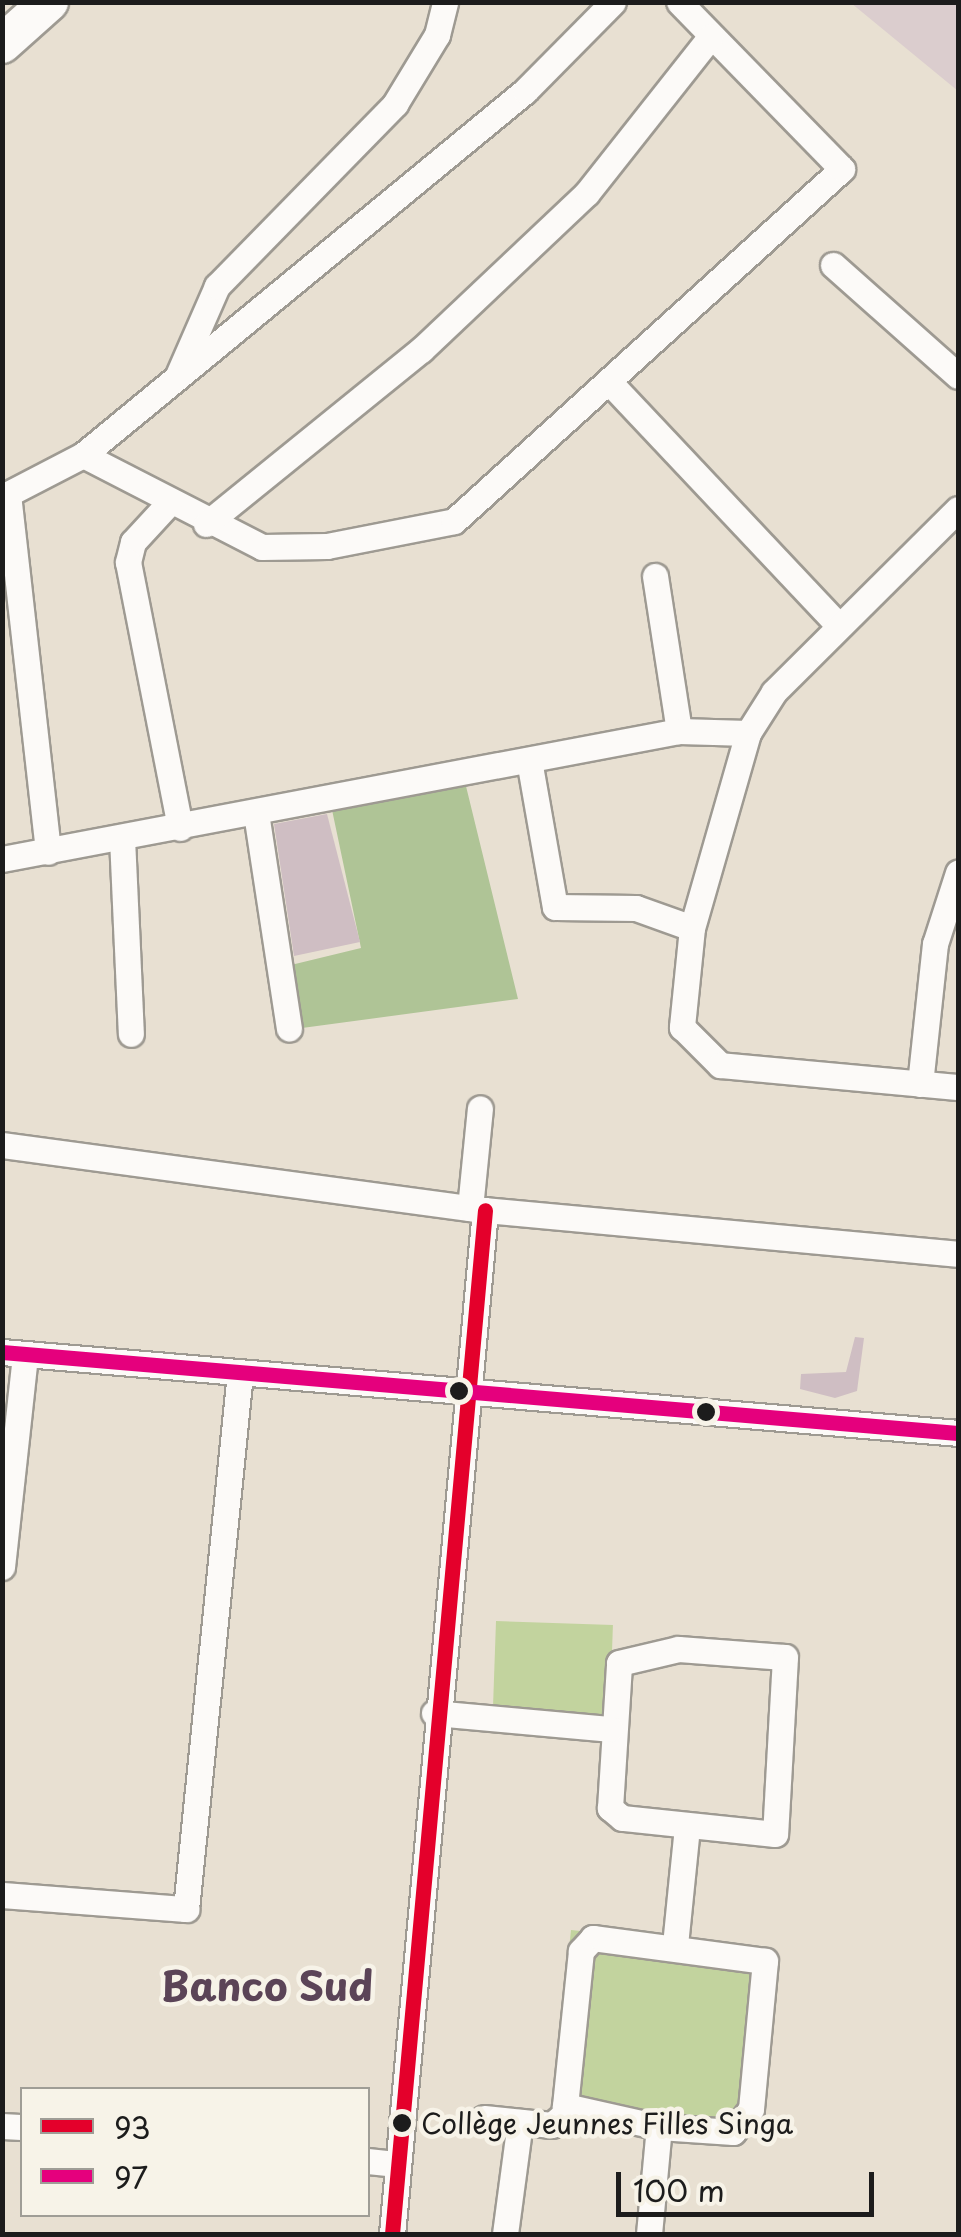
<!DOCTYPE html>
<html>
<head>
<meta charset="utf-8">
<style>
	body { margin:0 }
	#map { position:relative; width:961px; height:2237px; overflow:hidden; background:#e8e0d2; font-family:"Playpen Sans",sans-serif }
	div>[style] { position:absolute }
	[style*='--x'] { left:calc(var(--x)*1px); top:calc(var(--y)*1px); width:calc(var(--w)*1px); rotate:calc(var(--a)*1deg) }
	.industrial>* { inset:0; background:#dbcdce }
	.green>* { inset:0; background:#c2d39e; transform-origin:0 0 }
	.forest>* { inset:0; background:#afc496 }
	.building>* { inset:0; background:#cfbec3 }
	.roads { filter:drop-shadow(2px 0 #9e9a92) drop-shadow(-2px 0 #9e9a92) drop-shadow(0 2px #9e9a92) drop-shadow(0 -2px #9e9a92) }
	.minor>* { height:25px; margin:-12.5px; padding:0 12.5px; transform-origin:12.5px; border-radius:12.5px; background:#fcfaf8 }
	.highway>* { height:38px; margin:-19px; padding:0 19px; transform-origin:19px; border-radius:19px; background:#fcfaf8 }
	.bus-1>* { height:15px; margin:-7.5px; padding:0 7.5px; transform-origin:7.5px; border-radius:7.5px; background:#e4002b }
	.bus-2>* { height:15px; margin:-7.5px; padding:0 7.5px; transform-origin:7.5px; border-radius:7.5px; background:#e5007d }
	.dots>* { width:28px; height:28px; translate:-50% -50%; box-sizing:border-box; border:5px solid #f7f3e8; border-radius:50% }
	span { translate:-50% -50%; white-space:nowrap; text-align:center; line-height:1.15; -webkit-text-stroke:9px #f7f3e8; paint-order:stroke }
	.bus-label { font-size:28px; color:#1c1c1c }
	.left { translate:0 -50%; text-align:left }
	.district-label { font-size:40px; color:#5b4457; font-weight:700 }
	.frame { position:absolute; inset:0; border:5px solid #1c1c1c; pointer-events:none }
	.legend { position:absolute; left:20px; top:2087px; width:350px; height:130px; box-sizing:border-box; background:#f7f3e8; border:2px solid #9f9d96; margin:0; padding:12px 18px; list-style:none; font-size:30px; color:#1c1c1c }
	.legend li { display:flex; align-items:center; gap:20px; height:50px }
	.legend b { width:50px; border:2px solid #9f9d96 }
	.scale { position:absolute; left:616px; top:2172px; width:258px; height:45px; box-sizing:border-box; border:5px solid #1c1c1c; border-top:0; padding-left:12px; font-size:30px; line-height:35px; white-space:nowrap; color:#1c1c1c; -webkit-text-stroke:8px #f7f3e8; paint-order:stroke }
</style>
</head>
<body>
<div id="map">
	<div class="industrial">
		<i style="clip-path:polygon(851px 3px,958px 3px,958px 91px)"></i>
	</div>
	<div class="green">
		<i style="left:496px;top:1621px;width:117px;height:97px;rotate:2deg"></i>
		<i style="left:571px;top:1930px;width:189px;height:188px;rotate:6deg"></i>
	</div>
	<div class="forest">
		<i style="clip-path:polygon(464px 778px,518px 999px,302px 1028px,291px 965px,361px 948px,331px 805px)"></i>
	</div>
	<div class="building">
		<i style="clip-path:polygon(327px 814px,360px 942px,294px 956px,274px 824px)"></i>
		<i style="clip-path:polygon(855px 1337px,864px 1338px,857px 1391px,835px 1398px,800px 1389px,801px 1374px,846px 1372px)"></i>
	</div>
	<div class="roads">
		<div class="minor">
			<i style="--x:833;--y:265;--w:167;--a:41.6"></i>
			<i style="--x:179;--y:373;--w:95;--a:-66.4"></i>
			<i style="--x:217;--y:286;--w:255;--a:-45.6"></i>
			<i style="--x:395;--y:104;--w:81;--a:-58.7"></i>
			<i style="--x:437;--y:35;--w:34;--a:-76"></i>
			<i style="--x:612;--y:385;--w:331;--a:46.7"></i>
			<i style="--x:83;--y:455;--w:573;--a:-39.47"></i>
			<i style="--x:525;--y:91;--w:125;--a:-45.3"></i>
			<i style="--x:8;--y:494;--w:360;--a:83.6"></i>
			<i style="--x:2;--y:497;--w:91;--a:-27.4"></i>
			<i style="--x:83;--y:455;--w:201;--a:27.2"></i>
			<i style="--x:262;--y:547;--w:65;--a:-0.9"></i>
			<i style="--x:327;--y:546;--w:129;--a:-11.1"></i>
			<i style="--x:454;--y:521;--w:524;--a:-42.21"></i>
			<i style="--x:842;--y:169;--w:233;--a:-134.3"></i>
			<i style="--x:169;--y:503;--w:53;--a:132.7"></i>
			<i style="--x:133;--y:542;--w:21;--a:104"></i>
			<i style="--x:128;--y:562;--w:271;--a:78.9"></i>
			<i style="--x:958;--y:509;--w:260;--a:135.2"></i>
			<i style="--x:774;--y:692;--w:49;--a:122.4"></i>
			<i style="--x:748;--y:733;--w:203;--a:106"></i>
			<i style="--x:692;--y:928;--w:100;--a:95.8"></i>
			<i style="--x:682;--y:1027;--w:54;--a:45"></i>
			<i style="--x:720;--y:1065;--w:239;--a:5.3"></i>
			<i style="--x:206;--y:524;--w:277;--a:-39"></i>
			<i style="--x:421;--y:350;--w:228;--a:-43.4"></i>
			<i style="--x:587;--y:193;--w:199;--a:-51.7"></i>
			<i style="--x:655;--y:576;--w:157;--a:81.2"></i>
			<i style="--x:529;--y:760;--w:149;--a:80"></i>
			<i style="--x:555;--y:907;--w:81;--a:0.7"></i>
			<i style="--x:636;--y:908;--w:59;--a:19.7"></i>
			<i style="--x:256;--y:813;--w:218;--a:81.3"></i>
			<i style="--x:122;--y:838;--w:196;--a:87.4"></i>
			<i style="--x:2;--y:859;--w:689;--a:-10.71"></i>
			<i style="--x:679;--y:731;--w:69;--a:1.7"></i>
			<i style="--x:920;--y:1084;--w:141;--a:-83.9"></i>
			<i style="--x:935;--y:944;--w:75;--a:-72.1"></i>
			<i style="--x:2;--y:1145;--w:487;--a:7.7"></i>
			<i style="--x:485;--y:1210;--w:475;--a:5.3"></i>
			<i style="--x:470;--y:1208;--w:100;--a:-84.3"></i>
			<i style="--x:2;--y:1352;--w:959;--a:4.84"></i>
			<i style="--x:2;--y:1567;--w:214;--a:-83.8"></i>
			<i style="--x:678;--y:1649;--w:107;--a:4.3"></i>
			<i style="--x:785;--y:1657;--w:177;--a:93.2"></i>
			<i style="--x:775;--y:1834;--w:154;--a:-174"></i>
			<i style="--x:622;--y:1818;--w:16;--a:-140"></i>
			<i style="--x:610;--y:1808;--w:145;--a:-86.4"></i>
			<i style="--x:619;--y:1663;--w:61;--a:-13.3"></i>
			<i style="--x:434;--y:1713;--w:177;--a:5.2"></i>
			<i style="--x:2;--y:1895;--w:185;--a:4.4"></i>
			<i style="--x:186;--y:1909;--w:539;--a:-84.25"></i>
			<i style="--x:675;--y:1945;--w:120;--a:-84.2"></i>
			<i style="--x:484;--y:2118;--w:68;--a:5.9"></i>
			<i style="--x:552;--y:2125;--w:21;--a:-41"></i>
			<i style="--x:2;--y:2126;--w:20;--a:3"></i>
			<i style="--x:368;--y:2161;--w:29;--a:6"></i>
			<i style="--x:392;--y:2234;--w:1028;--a:-84.81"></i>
			<i style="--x:505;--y:2234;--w:113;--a:-82.4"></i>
			<i style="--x:649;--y:2234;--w:107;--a:-84.7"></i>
			<i style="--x:659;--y:2127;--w:74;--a:3.9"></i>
			<i style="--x:733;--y:2132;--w:29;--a:-52"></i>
			<i style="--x:751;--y:2109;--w:149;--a:-84.6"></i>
			<i style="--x:765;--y:1961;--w:174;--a:-172.4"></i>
			<i style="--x:593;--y:1938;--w:18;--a:133"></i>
			<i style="--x:581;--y:1951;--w:156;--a:95.9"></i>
			<i style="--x:565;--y:2106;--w:96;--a:12.6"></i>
		</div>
		<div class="highway">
			<i style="--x:2;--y:44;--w:63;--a:-41.8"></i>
		</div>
	</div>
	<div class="bus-1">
		<i style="--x:392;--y:2234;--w:1028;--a:-84.81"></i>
	</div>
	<div class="bus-2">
		<i style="--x:2;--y:1352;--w:959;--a:4.84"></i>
	</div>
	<div class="dots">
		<i style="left:459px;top:1391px;background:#1c1c1c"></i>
		<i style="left:706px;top:1412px;background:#1c1c1c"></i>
		<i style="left:402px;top:2123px;background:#1c1c1c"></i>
	</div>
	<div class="bus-label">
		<span class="left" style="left:421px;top:2123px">Collège Jeunnes Filles Singa</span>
	</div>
	<div class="district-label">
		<span style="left:267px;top:1985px">Banco Sud</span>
	</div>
	<div class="frame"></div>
	<ul class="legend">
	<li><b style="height:12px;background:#e4002b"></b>93</li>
	<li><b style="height:12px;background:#e5007d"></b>97</li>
	</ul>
	<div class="scale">100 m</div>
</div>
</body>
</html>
